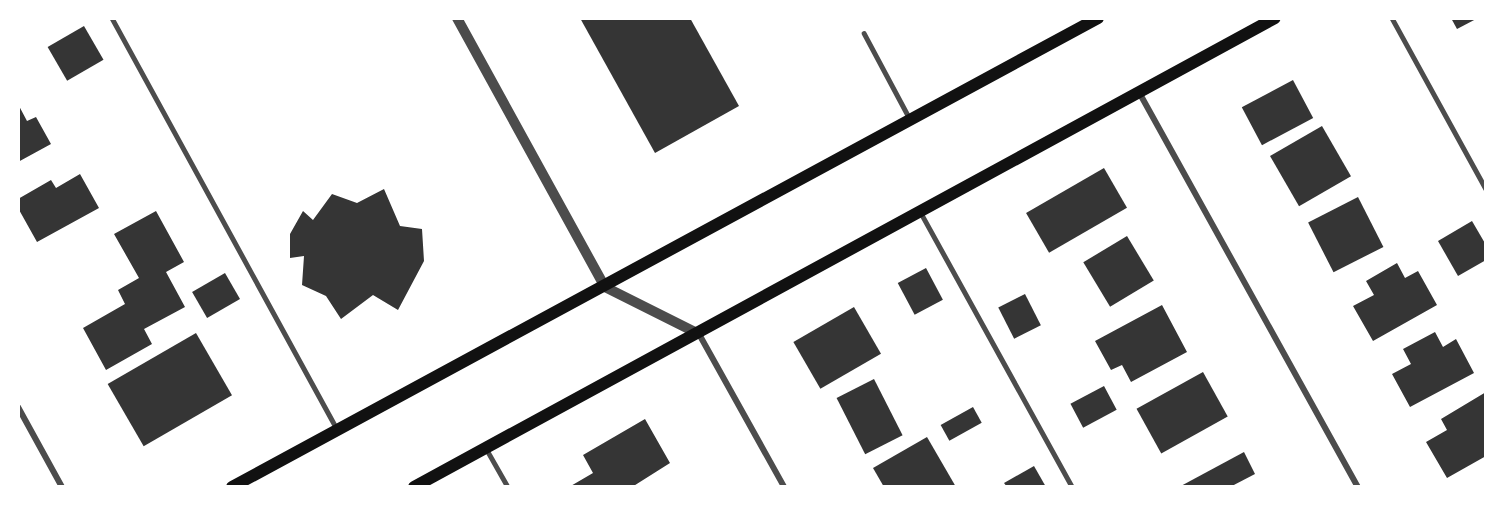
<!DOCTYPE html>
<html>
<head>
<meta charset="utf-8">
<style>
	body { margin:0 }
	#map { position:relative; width:1504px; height:505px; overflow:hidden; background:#fff; font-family:Lato,sans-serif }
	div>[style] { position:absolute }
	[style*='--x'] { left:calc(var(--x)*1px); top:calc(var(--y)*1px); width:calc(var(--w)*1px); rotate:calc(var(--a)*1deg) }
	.building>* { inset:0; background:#353535; transform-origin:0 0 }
	.service>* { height:4.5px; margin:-2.25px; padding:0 2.25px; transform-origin:2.25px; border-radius:2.25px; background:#4c4c4c }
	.minor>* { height:6px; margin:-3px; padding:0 3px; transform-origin:3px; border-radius:3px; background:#4c4c4c }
	.tertiary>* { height:10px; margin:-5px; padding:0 5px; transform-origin:5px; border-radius:5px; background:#4c4c4c }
	.secondary>* { height:12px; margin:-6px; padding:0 6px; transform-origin:6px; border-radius:6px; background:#111 }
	span { translate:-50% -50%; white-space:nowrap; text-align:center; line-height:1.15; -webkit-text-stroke:4.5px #fff; paint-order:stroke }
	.frame { position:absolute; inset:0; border:20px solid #fff; pointer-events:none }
</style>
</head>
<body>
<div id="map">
	<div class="building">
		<i style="clip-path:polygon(580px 18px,690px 18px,739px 106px,655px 153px)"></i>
		<i style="clip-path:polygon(1451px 18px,1478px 18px,1457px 29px)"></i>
		<i style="left:84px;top:26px;width:39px;height:42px;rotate:60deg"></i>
		<i style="left:1293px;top:80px;width:43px;height:58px;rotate:62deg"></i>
		<i style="clip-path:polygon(18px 104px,27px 121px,36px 117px,51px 144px,18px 162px)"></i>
		<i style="left:1322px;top:126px;width:58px;height:60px;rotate:60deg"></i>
		<i style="left:1104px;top:168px;width:46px;height:90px;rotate:60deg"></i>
		<i style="clip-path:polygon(80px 174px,99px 208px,37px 242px,18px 208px,18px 199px,51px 180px,56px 188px)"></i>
		<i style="clip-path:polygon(384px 189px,400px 226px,422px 229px,424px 261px,398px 310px,373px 295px,341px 319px,326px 296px,302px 285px,304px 256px,290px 258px,290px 234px,303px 211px,313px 220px,332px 194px,357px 203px)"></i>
		<i style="left:1358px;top:197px;width:56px;height:56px;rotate:63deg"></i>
		<i style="clip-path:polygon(156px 211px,184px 262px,166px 272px,185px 307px,144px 329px,152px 344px,106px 370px,83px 328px,125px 304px,118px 290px,139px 278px,114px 234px)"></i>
		<i style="clip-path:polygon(1472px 221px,1486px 245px,1486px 260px,1458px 276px,1438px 241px)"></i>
		<i style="left:1127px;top:236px;width:52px;height:51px;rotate:59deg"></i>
		<i style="clip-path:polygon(1397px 263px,1405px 278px,1418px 271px,1437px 305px,1373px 341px,1353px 306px,1374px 295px,1366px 281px)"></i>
		<i style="left:926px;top:268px;width:36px;height:32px;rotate:62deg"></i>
		<i style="left:225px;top:273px;width:30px;height:38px;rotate:60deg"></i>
		<i style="left:1025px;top:294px;width:35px;height:30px;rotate:63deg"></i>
		<i style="clip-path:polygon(1162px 305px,1187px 352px,1131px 382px,1122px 365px,1111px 370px,1095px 341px)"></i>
		<i style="left:854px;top:307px;width:54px;height:70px;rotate:60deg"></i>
		<i style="clip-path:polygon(1435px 332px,1443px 347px,1456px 339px,1474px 373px,1410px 407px,1392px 374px,1411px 364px,1403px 349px)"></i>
		<i style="left:196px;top:333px;width:72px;height:102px;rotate:60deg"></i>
		<i style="left:1203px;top:372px;width:51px;height:76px;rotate:61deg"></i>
		<i style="left:874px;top:379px;width:63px;height:42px;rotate:63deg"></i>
		<i style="left:1104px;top:386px;width:27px;height:38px;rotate:62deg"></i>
		<i style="clip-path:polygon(1486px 392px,1486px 456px,1447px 478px,1426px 442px,1447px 430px,1441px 419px)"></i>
		<i style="left:973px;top:407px;width:18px;height:37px;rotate:61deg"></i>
		<i style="clip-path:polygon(645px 419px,670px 463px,632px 487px,569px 487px,593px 473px,583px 455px)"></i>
		<i style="clip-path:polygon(927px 437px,956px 487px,884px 487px,873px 468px)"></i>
		<i style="clip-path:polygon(1244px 452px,1255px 474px,1230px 487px,1179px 487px)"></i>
		<i style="clip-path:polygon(1034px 466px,1046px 487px,1007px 487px,1004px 483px)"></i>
	</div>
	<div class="service">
		<i style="--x:112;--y:18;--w:469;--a:61.3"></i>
		<i style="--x:1392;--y:18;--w:195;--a:61.2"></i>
		<i style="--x:864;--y:33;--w:98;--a:61.9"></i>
		<i style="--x:921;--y:213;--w:313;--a:61.1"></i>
		<i style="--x:487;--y:450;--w:43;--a:60.4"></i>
	</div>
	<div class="minor">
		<i style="--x:1140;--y:94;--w:449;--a:61"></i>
		<i style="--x:699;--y:334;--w:175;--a:60.9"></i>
		<i style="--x:18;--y:407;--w:91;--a:61.2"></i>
	</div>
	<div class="tertiary">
		<i style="--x:457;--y:18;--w:307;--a:61.2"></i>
		<i style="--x:605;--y:287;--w:105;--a:26.6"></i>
	</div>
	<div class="secondary">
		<i style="--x:232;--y:487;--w:985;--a:-28.44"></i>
		<i style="--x:414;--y:487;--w:980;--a:-28.58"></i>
	</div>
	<div class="frame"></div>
</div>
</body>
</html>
